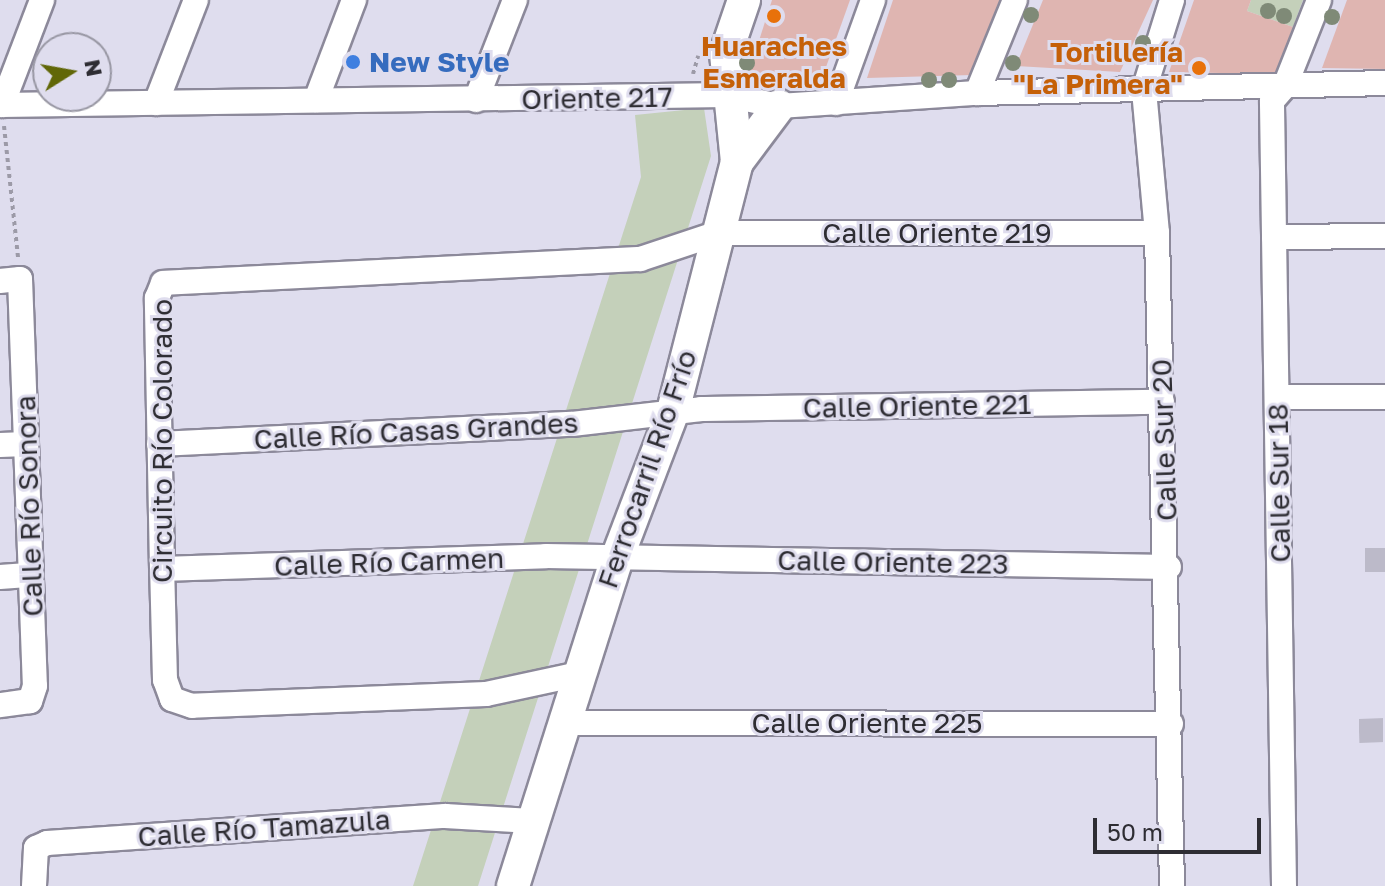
<!DOCTYPE html>
<html>
<head>
<meta charset="utf-8">
<style>
	body { margin:0 }
	#map { position:relative; width:1385px; height:886px; overflow:hidden; background:#dfddee; font-family:"Golos Text",sans-serif }
	div>[style] { position:absolute }
	[style*='--x'] { left:calc(var(--x)*1px); top:calc(var(--y)*1px); width:calc(var(--w)*1px); rotate:calc(var(--a)*1deg) }
	.green>* { inset:0; background:#c4d0ba }
	.building>* { inset:0; background:#dfb5b1 }
	.minor-tunnel>* { height:24px; margin-top:-12px; transform-origin:0; background:repeating-linear-gradient(90deg,#bcbac9 0 24px,transparent 0 36px) }
	.path>* { height:4px; margin-top:-2px; transform-origin:0; background:repeating-linear-gradient(90deg,#9c9aa7 0 4px,transparent 0 8px) }
	.roads { filter:drop-shadow(2px 0 #8c899a) drop-shadow(-2px 0 #8c899a) drop-shadow(0 2px #8c899a) drop-shadow(0 -2px #8c899a) }
	.minor>* { height:24px; margin:-12px; padding:0 12px; transform-origin:12px; border-radius:12px; background:#fff }
	.major>* { height:32px; margin:-16px; padding:0 16px; transform-origin:16px; border-radius:16px; background:#fff }
	.trees>* { width:16px; height:16px; margin:-8px; border-radius:50%; background:#7f8a77 }
	.dots>* { width:22px; height:22px; translate:-50% -50%; box-sizing:border-box; border:4px solid #dfddee; border-radius:50% }
	span { translate:-50% -50%; white-space:nowrap; text-align:center; line-height:1.15; -webkit-text-stroke:6px #dfddee; paint-order:stroke }
	.food-label { font-size:28px; color:#c56008; font-weight:700 }
	.right { translate:-100% -50%; text-align:right }
	.shop-label { font-size:28px; color:#366cbe; font-weight:700 }
	.left { translate:0 -50%; text-align:left }
	.street-label { font-size:28px; color:#2e2d33 }
	.north { position:absolute; left:32px; top:32px; width:80px; height:80px; box-sizing:border-box; background:#dfddee; border:2px solid #9897a3; border-radius:50%; rotate:79deg; font-size:22px; font-weight:700; line-height:32px; text-align:center; color:#2e2d33 }
	.north::after { content:''; display:block; margin:auto; width:28px; height:36px; background:#616707; clip-path:polygon(50% 0,100% 100%,50% 72%,0 100%) }
	.scale { position:absolute; left:1093px; top:818px; width:168px; height:36px; box-sizing:border-box; border:4px solid #2e2d33; border-top:0; padding-left:10px; font-size:24px; line-height:28px; white-space:nowrap; color:#2e2d33; -webkit-text-stroke:6px #dfddee; paint-order:stroke }
</style>
</head>
<body>
<div id="map">
	<div class="green">
		<i style="clip-path:polygon(1251px 0,1303px 0,1293px 27px,1247px 11px)"></i>
		<i style="clip-path:polygon(704px 108px,711px 156px,478px 886px,413px 886px,641px 177px,635px 115px)"></i>
	</div>
	<div class="building">
		<i style="clip-path:polygon(772px 0,850px 0,821px 81px,748px 75px)"></i>
		<i style="clip-path:polygon(893px 0,1003px 0,972px 75px,867px 78px)"></i>
		<i style="clip-path:polygon(1043px 0,1153px 0,1120px 72px,1016px 66px)"></i>
		<i style="clip-path:polygon(1194px 0,1251px 0,1247px 11px,1293px 27px,1276px 74px,1169px 72px)"></i>
		<i style="clip-path:polygon(1347px 0,1385px 0,1385px 69px,1322px 68px)"></i>
	</div>
	<div class="minor-tunnel">
		<i style="--x:1365;--y:560;--w:20;--a:0"></i>
		<i style="--x:1359;--y:731;--w:26;--a:-2"></i>
	</div>
	<div class="path">
		<i style="--x:693;--y:74;--w:19;--a:-74"></i>
		<i style="--x:4;--y:126;--w:132;--a:83.9"></i>
	</div>
	<div class="roads">
		<div class="minor">
			<i style="--x:977;--y:93;--w:100;--a:-67.8"></i>
			<i style="--x:316;--y:100;--w:107;--a:-69.2"></i>
			<i style="--x:476;--y:100;--w:107;--a:-68.7"></i>
			<i style="--x:156;--y:103;--w:110;--a:-68.8"></i>
			<i style="--x:836;--y:103;--w:109;--a:-70.2"></i>
			<i style="--x:0;--y:105;--w:727;--a:-0.79"></i>
			<i style="--x:727;--y:95;--w:53;--a:11.9"></i>
			<i style="--x:779;--y:106;--w:198;--a:-3.8"></i>
			<i style="--x:977;--y:93;--w:408;--a:-1.4"></i>
			<i style="--x:2;--y:105;--w:112;--a:-69.1"></i>
			<i style="--x:1274;--y:237;--w:111;--a:-0.5"></i>
			<i style="--x:0;--y:281;--w:20;--a:-6"></i>
			<i style="--x:20;--y:279;--w:407;--a:87.9"></i>
			<i style="--x:35;--y:686;--w:16;--a:108"></i>
			<i style="--x:30;--y:701;--w:30;--a:172"></i>
			<i style="--x:1277;--y:397;--w:108;--a:0"></i>
			<i style="--x:159;--y:444;--w:413;--a:-2.8"></i>
			<i style="--x:572;--y:424;--w:130;--a:-6.6"></i>
			<i style="--x:701;--y:409;--w:461;--a:-0.9"></i>
			<i style="--x:0;--y:445;--w:26;--a:-2"></i>
			<i style="--x:162;--y:569;--w:384;--a:-1.9"></i>
			<i style="--x:546;--y:556;--w:623;--a:1.01"></i>
			<i style="--x:0;--y:577;--w:31;--a:-4"></i>
			<i style="--x:579;--y:674;--w:95;--a:167.9"></i>
			<i style="--x:486;--y:694;--w:294;--a:177.7"></i>
			<i style="--x:192;--y:706;--w:21;--a:-161"></i>
			<i style="--x:172;--y:699;--w:20;--a:-110"></i>
			<i style="--x:165;--y:680;--w:111;--a:-91.5"></i>
			<i style="--x:162;--y:569;--w:271;--a:-91.1"></i>
			<i style="--x:157;--y:298;--w:16;--a:-68"></i>
			<i style="--x:163;--y:283;--w:478;--a:-2.9"></i>
			<i style="--x:640;--y:259;--w:82;--a:-18.4"></i>
			<i style="--x:718;--y:233;--w:439;--a:0"></i>
			<i style="--x:563;--y:723;--w:608;--a:0.09"></i>
			<i style="--x:34;--y:886;--w:38;--a:-87"></i>
			<i style="--x:36;--y:848;--w:12;--a:-24"></i>
			<i style="--x:47;--y:843;--w:399;--a:-3.9"></i>
			<i style="--x:445;--y:816;--w:87;--a:3.3"></i>
			<i style="--x:1172;--y:886;--w:653;--a:-91.32"></i>
			<i style="--x:1157;--y:233;--w:144;--a:-95.2"></i>
			<i style="--x:1144;--y:90;--w:94;--a:-72.7"></i>
			<i style="--x:1284;--y:886;--w:785;--a:-90.88"></i>
			<i style="--x:1272;--y:101;--w:20;--a:-49"></i>
			<i style="--x:1285;--y:86;--w:92;--a:-68.4"></i>
		</div>
		<div class="major">
			<i style="--x:737;--y:162;--w:70;--a:-53.1"></i>
			<i style="--x:513;--y:886;--w:344;--a:-72.4"></i>
			<i style="--x:617;--y:558;--w:157;--a:-69.1"></i>
			<i style="--x:673;--y:411;--w:257;--a:-75.6"></i>
			<i style="--x:737;--y:162;--w:110;--a:-95.8"></i>
			<i style="--x:726;--y:53;--w:56;--a:-71.2"></i>
		</div>
	</div>
	<div class="trees">
		<i style="left:1268px;top:11px"></i>
		<i style="left:1031px;top:15px"></i>
		<i style="left:1284px;top:16px"></i>
		<i style="left:1332px;top:17px"></i>
		<i style="left:1143px;top:43px"></i>
		<i style="left:840px;top:49px"></i>
		<i style="left:747px;top:63px"></i>
		<i style="left:1013px;top:63px"></i>
		<i style="left:929px;top:80px"></i>
		<i style="left:949px;top:80px"></i>
	</div>
	<div class="dots">
		<i style="left:774px;top:16px;background:#e8710a"></i>
		<i style="left:353px;top:62px;background:#3f7fe0"></i>
		<i style="left:1199px;top:68px;background:#e8710a"></i>
	</div>
	<div class="food-label">
		<span style="left:774px;top:62px">Huaraches<br>Esmeralda</span>
		<span class="right" style="left:1183px;top:68px">Tortillería<br>"La Primera"</span>
	</div>
	<div class="shop-label">
		<span class="left" style="left:369px;top:62px">New Style</span>
	</div>
	<div class="street-label">
		<span style="left:597px;top:98px;rotate:-1deg">Oriente 217</span>
		<span style="left:937px;top:233px">Calle Oriente 219</span>
		<span style="left:917px;top:406px;rotate:-1deg">Calle Oriente 221</span>
		<span style="left:416px;top:431px;rotate:-3deg">Calle Río Casas Grandes</span>
		<span style="left:1164px;top:440px;rotate:-92deg">Calle Sur 20</span>
		<span style="left:162px;top:441px;rotate:-90deg">Circuito Río Colorado</span>
		<span style="left:647px;top:469px;rotate:-71deg">Ferrocarril Río Frío</span>
		<span style="left:1279px;top:483px;rotate:-91deg">Calle Sur 18</span>
		<span style="left:29px;top:506px;rotate:-92deg">Calle Río Sonora</span>
		<span style="left:389px;top:562px;rotate:-2deg">Calle Río Carmen</span>
		<span style="left:893px;top:562px;rotate:1deg">Calle Oriente 223</span>
		<span style="left:867px;top:723px">Calle Oriente 225</span>
		<span style="left:264px;top:828px;rotate:-4deg">Calle Río Tamazula</span>
	</div>
	<div class="north">N</div>
	<div class="scale">50 m</div>
</div>
</body>
</html>
